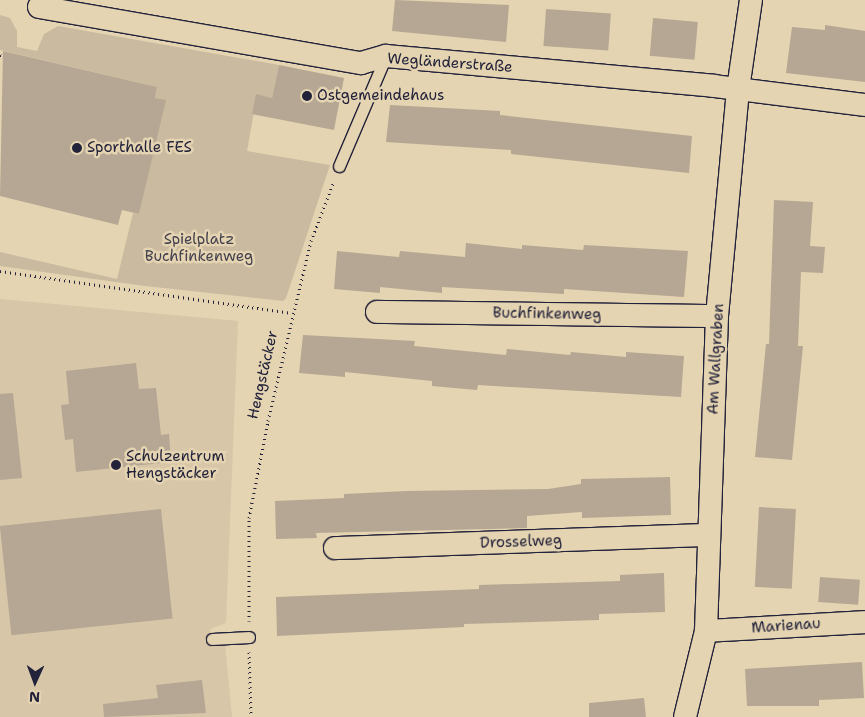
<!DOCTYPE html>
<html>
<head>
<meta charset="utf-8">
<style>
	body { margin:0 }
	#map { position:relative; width:865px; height:717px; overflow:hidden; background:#e5d4b1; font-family:"Shantell Sans",sans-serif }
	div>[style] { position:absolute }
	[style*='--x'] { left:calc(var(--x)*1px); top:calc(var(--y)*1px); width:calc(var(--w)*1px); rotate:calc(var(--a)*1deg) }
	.built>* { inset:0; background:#d7c6a8 }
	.green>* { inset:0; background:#c9baa0 }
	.building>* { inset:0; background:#b5a793; transform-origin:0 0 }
	.path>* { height:3px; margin-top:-1.5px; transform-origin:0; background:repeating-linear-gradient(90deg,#22223b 0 1px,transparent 0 5px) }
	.roads { filter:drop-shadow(1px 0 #22223b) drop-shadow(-1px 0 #22223b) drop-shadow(0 1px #22223b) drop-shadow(0 -1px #22223b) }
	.service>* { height:11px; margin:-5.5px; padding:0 5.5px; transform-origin:5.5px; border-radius:5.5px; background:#e5d4b1 }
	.minor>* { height:22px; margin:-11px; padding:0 11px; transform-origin:11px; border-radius:11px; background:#e5d4b1 }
	.dots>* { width:14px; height:14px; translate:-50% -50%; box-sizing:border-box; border:2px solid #e5d4b1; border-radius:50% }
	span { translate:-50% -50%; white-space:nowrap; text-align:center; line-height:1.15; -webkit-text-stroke:5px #e5d4b1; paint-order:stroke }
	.street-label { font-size:15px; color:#22223b }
	.poi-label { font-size:15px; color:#22223b }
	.left { translate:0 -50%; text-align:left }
	.park-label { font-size:15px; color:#43404f }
	.north { position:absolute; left:10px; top:657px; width:50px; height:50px; -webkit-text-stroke:4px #e5d4b1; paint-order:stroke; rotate:182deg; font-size:14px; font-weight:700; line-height:20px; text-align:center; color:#22223b }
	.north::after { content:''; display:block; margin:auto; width:18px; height:22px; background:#22223b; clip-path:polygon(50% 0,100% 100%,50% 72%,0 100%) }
</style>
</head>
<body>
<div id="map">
	<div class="built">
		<i style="clip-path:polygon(0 299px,238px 321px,226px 623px,210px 629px,213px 644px,225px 643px,232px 717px,0 717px)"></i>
	</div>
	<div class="green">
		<i style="clip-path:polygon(0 15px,10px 18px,17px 31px,17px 47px,37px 51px,44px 34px,58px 26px,279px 65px,272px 98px,257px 95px,247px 151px,330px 165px,286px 298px,283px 301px,145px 286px,0 266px,0 252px,117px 279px,133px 213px,139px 214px,165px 100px,155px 98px,157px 87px,0 50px)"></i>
	</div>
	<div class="building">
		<i style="clip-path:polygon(395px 0,509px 5px,506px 42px,392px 31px)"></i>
		<i style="left:546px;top:9px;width:65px;height:37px;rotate:4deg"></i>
		<i style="left:653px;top:18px;width:45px;height:38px;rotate:5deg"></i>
		<i style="clip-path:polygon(825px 25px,865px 31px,865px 82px,786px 73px,792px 27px,825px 30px)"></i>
		<i style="clip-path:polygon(3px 51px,157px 87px,155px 98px,166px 100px,139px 214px,122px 210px,118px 225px,0 196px)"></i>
		<i style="clip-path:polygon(279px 65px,344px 78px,334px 130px,252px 114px,256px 94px,272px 98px)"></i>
		<i style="clip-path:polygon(390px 105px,500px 111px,500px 115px,692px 136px,689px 173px,511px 154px,511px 150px,386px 142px)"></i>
		<i style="clip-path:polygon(774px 200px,813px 202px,810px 246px,825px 247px,823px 273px,801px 272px,798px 346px,803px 346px,792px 460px,755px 457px,766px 344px,769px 344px)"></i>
		<i style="clip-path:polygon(466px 243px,522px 249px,522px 245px,583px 250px,584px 245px,688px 251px,684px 297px,564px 289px,564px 294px,442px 287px,442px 293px,380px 287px,380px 293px,334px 289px,337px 251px,399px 257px,400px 251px,465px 257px)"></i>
		<i style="clip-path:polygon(303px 335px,415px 341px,414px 346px,506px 355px,507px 349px,570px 355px,571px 352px,626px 357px,626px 352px,684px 356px,681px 397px,478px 385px,477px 390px,432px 386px,432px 381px,345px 372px,345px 377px,299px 373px)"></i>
		<i style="clip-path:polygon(136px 363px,139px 389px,156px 388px,161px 435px,169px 434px,171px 462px,76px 472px,73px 439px,65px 440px,61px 405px,69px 404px,66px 371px)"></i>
		<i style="clip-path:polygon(13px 393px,22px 478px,0 480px,0 394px)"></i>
		<i style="clip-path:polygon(670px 477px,671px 515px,582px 518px,582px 512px,527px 516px,527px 528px,316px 533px,317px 538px,276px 539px,275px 501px,344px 498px,344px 494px,407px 491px,548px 489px,581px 484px,581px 479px)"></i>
		<i style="left:759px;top:507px;width:37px;height:80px;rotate:3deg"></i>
		<i style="left:161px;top:509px;width:110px;height:162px;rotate:84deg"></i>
		<i style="clip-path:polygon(664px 573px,665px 612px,599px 614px,599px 620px,464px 624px,464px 627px,277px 636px,276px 597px,479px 589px,479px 585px,620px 581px,620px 575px)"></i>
		<i style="left:820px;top:577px;width:40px;height:25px;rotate:4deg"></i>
		<i style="clip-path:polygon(862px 662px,864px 698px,819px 700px,819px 706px,747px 706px,745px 669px)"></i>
		<i style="clip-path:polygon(202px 680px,206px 713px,104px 717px,103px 704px,158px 698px,156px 685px)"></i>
		<i style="clip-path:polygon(644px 698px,646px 717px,589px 717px,589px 703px)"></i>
	</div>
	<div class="path">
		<i style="--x:0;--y:55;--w:2;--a:27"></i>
		<i style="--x:0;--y:271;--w:295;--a:8.2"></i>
		<i style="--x:249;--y:621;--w:103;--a:-90"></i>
		<i style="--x:249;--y:518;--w:99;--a:-78.9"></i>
		<i style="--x:268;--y:421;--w:185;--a:-76.6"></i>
		<i style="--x:311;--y:241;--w:64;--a:-69"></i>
		<i style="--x:249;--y:652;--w:65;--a:88.2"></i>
	</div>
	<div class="roads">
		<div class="service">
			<i style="--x:339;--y:166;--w:120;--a:-66.9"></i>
			<i style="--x:212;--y:639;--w:37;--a:-3"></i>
		</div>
		<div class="minor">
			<i style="--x:39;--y:7;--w:327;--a:9.9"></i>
			<i style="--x:361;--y:63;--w:26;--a:-16"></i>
			<i style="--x:386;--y:56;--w:329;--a:5.2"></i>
			<i style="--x:714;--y:86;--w:152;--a:7.2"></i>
			<i style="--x:377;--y:312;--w:340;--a:0.7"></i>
			<i style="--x:335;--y:548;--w:373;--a:-2"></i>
			<i style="--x:706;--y:631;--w:159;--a:-3.2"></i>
			<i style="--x:685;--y:717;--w:89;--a:-76.3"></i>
			<i style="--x:706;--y:631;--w:315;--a:-88"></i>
			<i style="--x:717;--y:316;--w:228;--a:-84.7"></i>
			<i style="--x:738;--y:89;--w:90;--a:-81.7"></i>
		</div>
	</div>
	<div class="dots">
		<i style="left:307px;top:96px;background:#22223b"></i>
		<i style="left:77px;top:148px;background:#22223b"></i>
		<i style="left:116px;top:465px;background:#22223b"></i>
	</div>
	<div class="street-label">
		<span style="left:450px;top:63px;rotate:4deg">Wegländerstraße</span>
		<span style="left:547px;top:314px;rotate:1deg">Buchfinkenweg</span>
		<span style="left:716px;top:359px;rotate:-87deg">Am Wallgraben</span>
		<span style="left:263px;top:375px;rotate:-77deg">Hengstäcker</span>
		<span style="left:521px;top:542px;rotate:-2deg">Drosselweg</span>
		<span style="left:786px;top:626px;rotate:-4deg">Marienau</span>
	</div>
	<div class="poi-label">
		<span class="left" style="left:317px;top:96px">Ostgemeindehaus</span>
		<span class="left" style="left:87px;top:148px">Sporthalle FES</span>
		<span class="left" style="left:126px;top:465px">Schulzentrum<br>Hengstäcker</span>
	</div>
	<div class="park-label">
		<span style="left:199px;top:248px">Spielplatz<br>Buchfinkenweg</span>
	</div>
	<div class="north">N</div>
</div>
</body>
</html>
